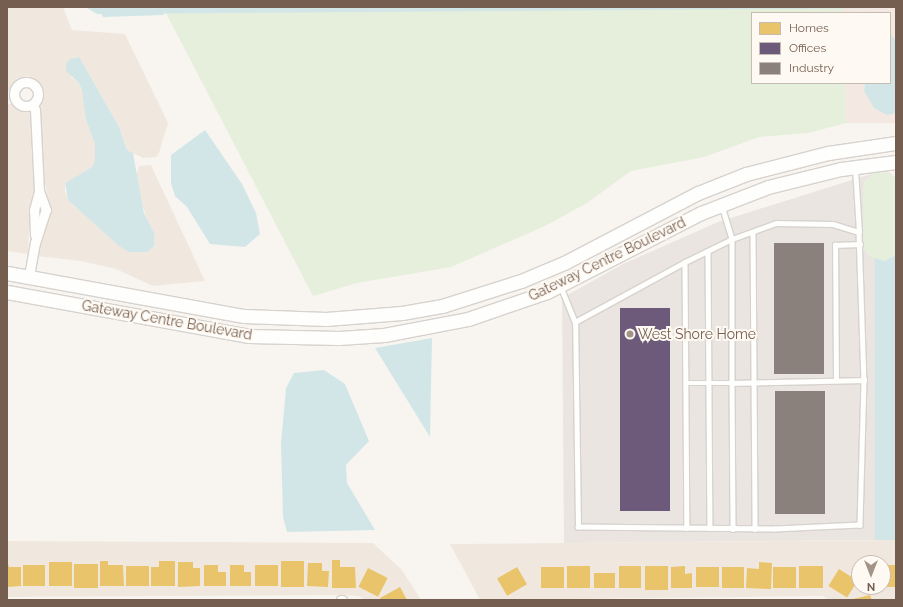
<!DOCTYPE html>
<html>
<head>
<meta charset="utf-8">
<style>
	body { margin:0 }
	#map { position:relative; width:903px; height:607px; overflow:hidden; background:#f8f5f0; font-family:Raleway,sans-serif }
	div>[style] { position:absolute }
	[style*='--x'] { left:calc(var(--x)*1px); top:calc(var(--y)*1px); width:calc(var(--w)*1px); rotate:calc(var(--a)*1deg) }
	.residential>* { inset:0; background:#f0e8de }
	.commercial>* { inset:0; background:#f4e8e2 }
	.industrial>* { inset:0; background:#eae5e0 }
	.green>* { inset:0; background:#e6eedc }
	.water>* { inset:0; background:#d2e6e8 }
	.homes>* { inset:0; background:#e9c46a; transform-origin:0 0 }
	.offices>* { inset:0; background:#6d597a; transform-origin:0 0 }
	.industry>* { inset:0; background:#8a817c; transform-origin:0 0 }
	.stream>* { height:2.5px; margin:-1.25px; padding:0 1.25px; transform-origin:1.25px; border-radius:1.25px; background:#d2e6e8 }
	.roads { filter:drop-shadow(1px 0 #d7d2ce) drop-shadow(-1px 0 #d7d2ce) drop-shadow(0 1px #d7d2ce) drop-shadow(0 -1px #d7d2ce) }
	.lane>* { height:4.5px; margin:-2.25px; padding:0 2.25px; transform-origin:2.25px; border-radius:2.25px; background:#fefefd }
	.street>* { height:9px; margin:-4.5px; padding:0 4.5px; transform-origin:4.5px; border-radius:4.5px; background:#fefefd }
	.street>.ring { margin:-4.5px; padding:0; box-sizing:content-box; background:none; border:9px solid #fefefd; border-radius:50% }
	.secondary>* { height:13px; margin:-6.5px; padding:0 6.5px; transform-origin:6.5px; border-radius:6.5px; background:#fefefd }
	.dots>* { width:11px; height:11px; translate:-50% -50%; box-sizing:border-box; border:2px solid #fefaf3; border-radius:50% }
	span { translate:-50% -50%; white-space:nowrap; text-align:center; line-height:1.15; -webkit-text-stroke:4px #fefaf3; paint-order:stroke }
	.street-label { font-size:14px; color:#755e50 }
	.poi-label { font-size:14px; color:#755e50 }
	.left { translate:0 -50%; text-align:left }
	.frame { position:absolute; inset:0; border:8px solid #755e50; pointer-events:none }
	.legend { position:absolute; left:751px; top:12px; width:140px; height:72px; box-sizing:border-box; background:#fefaf3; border:1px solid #c7bcb2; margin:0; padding:5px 7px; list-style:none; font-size:12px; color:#755e50 }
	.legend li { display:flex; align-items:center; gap:8px; height:20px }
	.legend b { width:20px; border:1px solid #c7bcb2 }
	.north { position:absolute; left:851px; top:555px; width:40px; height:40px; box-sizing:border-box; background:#fefaf3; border:1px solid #c7bcb2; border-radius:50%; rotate:180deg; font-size:11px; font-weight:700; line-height:16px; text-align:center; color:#755e50 }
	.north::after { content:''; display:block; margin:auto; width:14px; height:18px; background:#a39388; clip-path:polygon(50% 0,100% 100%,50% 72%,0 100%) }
</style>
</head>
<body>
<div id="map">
	<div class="residential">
		<i style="clip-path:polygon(7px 7px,63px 7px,72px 30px,125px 34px,168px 123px,159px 153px,156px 157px,143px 158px,127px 150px,119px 127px,79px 58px,75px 57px,71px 77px,79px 83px,85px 101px,86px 120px,95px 144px,95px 160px,92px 167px,65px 183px,65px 191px,68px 200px,110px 237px,147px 220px,137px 186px,137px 174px,139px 166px,151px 165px,205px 281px,153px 286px,116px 269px,81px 261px,37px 256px,50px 212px,42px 166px,39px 106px,43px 95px,39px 83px,28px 76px,17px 79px,7px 93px)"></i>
		<i style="clip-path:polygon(7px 104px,12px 104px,20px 111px,31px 112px,34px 192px,30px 210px,28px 254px,7px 251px)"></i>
		<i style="clip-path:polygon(evenodd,896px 540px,896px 600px,830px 600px,822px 596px,480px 600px,450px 544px,896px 540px,859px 563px,883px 563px,883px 587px,859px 587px,859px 563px)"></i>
		<i style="clip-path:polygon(7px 541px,373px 543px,402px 570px,421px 600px,365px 600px,359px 596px,342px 595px,7px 597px)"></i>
	</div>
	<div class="commercial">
		<i style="clip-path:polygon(843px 7px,896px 8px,896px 41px,890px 33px,890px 13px,843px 13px)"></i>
		<i style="clip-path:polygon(845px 83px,865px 83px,864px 91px,887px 115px,896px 113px,896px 123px,846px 123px)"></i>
	</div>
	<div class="industrial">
		<i style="clip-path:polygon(874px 173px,865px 181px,863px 189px,863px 248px,871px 257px,875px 258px,875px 540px,564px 543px,562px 298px,623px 264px,718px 222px)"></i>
	</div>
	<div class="green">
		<i style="clip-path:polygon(843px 7px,843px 13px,752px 13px,752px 83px,845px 83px,846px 123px,808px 133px,759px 137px,704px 157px,631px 171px,587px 203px,545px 226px,451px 267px,357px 283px,313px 296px,166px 13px)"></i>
		<i style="clip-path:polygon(889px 172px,896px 178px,896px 255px,884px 261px,871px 257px,863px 248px,863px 189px,865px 181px,874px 173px)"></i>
	</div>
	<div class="water">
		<i style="clip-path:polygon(85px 7px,896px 7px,896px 8px,97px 14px)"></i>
		<i style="clip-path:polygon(890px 33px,896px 41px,896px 113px,887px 115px,874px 108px,864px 91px,865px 83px,890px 83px)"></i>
		<i style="clip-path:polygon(79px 57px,119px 127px,127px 150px,133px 153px,144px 213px,154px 233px,154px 246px,147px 252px,129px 252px,119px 246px,68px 200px,65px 183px,92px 167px,95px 160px,95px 144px,86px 120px,82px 91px,79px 83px,66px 71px,66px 64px,70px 59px)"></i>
		<i style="clip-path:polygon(205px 130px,242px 184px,256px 213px,260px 234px,245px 247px,210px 244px,187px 207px,175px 196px,171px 183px,171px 155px)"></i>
		<i style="clip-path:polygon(896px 255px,896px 540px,875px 540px,875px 258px,884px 261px)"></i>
		<i style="clip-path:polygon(432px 338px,430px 437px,375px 348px)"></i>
		<i style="clip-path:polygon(324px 370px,345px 384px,369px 441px,346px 465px,347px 483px,375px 530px,287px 532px,283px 517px,281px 443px,286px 388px,294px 373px)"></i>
	</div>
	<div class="homes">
		<i style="clip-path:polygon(332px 560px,340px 560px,340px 567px,355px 567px,356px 588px,332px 588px)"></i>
		<i style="clip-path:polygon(7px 561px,9px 567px,21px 567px,21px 586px,7px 587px)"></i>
		<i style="clip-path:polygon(100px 561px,108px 561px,108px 565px,123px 565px,124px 586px,100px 586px)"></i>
		<i style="clip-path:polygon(159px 561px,175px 561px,175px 586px,151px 586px,151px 567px,159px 567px)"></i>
		<i style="left:281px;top:561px;width:23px;height:26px"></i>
		<i style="left:49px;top:562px;width:23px;height:24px"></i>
		<i style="clip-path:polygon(178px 562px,193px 562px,193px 568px,200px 568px,200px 586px,178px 587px)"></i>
		<i style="clip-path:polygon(759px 562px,772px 563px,771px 589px,746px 588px,747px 568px,759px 569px)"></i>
		<i style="clip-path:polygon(308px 563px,322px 563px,322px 571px,329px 571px,328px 587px,307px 586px)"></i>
		<i style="left:74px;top:564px;width:24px;height:24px"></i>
		<i style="left:23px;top:565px;width:22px;height:21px"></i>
		<i style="clip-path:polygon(204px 565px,218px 565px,218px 572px,226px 572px,226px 586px,204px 586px)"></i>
		<i style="clip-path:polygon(230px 565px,244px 565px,244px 572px,251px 572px,251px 586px,230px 586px)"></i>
		<i style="left:255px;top:565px;width:23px;height:21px"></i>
		<i style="left:887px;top:565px;width:9px;height:22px"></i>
		<i style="left:126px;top:566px;width:23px;height:20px"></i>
		<i style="left:567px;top:566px;width:23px;height:22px"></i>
		<i style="left:619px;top:566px;width:22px;height:22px"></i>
		<i style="left:645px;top:566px;width:23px;height:24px"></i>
		<i style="clip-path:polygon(685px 566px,685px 574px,692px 573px,692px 588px,671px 588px,671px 567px)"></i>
		<i style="left:799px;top:566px;width:24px;height:22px"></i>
		<i style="left:517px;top:567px;width:20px;height:23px;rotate:60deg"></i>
		<i style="left:541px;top:567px;width:23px;height:21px"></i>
		<i style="left:696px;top:567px;width:23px;height:20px"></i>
		<i style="left:722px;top:567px;width:22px;height:21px"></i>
		<i style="left:773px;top:567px;width:23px;height:21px"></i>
		<i style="left:368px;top:568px;width:22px;height:21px;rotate:27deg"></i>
		<i style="left:839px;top:569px;width:22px;height:20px;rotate:32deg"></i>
		<i style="left:594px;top:573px;width:21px;height:15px"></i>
		<i style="clip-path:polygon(400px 587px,407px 600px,381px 600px,380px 598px)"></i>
		<i style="clip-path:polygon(870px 595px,872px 600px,853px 600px,853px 599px)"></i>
	</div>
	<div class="offices">
		<i style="left:620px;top:308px;width:50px;height:203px"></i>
	</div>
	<div class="industry">
		<i style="left:774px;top:243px;width:50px;height:131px"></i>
		<i style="left:775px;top:391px;width:50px;height:123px"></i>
	</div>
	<div class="stream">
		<i style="--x:98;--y:7;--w:10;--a:53"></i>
		<i style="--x:104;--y:15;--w:58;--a:-2"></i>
		<i style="--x:729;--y:8;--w:75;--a:0"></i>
	</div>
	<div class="roads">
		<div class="lane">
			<i style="--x:722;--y:206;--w:34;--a:73"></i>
			<i style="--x:732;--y:239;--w:144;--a:90"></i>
			<i style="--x:732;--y:383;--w:132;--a:-1.3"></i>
			<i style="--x:864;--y:380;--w:145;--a:91.6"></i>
			<i style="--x:860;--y:525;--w:85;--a:177.3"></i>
			<i style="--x:775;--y:529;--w:197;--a:-179.4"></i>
			<i style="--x:578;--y:527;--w:205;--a:-90.8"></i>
			<i style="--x:575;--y:322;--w:125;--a:-28.6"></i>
			<i style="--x:685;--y:262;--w:52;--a:-26.1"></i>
			<i style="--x:732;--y:239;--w:47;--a:-20"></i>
			<i style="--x:776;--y:223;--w:57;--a:1"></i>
			<i style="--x:833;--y:224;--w:27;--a:17"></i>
			<i style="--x:859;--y:232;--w:63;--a:-93.6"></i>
			<i style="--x:753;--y:232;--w:297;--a:89.6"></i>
			<i style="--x:859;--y:232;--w:148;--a:88.1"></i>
			<i style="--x:708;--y:251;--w:277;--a:89.6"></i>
			<i style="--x:685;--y:262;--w:266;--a:89.6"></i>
			<i style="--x:561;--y:287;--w:38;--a:68"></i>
			<i style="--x:836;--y:381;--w:136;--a:-90.4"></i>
			<i style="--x:835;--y:245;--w:25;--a:-2"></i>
			<i style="--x:686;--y:383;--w:46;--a:0"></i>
			<i style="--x:732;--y:383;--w:146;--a:89.6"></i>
		</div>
		<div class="street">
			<i class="ring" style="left:14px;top:82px;width:15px;height:15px"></i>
			<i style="--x:35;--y:235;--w:25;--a:-92"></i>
			<i style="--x:34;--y:210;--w:20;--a:-75"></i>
			<i style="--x:29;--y:276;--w:34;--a:-80"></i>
			<i style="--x:35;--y:243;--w:35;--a:-72"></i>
			<i style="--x:46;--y:210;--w:20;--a:-110"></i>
			<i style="--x:39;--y:191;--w:81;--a:-92.8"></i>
			<i style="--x:35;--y:110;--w:5;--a:-112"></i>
			<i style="--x:341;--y:600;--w:1;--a:0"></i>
		</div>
		<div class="secondary">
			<i style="--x:7;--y:273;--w:241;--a:10.3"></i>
			<i style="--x:244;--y:316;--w:82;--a:2.1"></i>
			<i style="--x:326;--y:319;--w:76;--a:-4.5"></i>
			<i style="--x:402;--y:313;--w:41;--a:-9.9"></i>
			<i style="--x:442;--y:306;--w:83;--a:-17.6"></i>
			<i style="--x:521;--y:281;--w:47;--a:-22.7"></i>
			<i style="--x:564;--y:263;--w:151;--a:-27.6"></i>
			<i style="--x:698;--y:193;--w:52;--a:-21.6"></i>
			<i style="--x:746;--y:174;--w:85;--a:-14.4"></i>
			<i style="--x:828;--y:153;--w:69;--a:-8.4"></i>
			<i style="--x:7;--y:292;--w:246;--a:10.3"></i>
			<i style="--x:249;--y:336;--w:90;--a:1.3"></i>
			<i style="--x:339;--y:338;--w:45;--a:-3.8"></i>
			<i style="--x:384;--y:335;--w:86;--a:-10.8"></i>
			<i style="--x:468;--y:319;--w:83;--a:-18.9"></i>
			<i style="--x:547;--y:292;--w:173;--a:-27.2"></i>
			<i style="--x:701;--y:213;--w:72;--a:-21.2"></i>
			<i style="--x:768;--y:187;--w:75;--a:-13.9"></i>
			<i style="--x:841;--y:169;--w:55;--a:-7.3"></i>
		</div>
	</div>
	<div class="dots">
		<i style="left:630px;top:334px;background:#a39388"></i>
	</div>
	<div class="street-label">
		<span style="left:607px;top:259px;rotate:-26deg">Gateway Centre Boulevard</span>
		<span style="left:167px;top:320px;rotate:10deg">Gateway Centre Boulevard</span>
	</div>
	<div class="poi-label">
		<span class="left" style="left:638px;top:334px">West Shore Home</span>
	</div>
	<div class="frame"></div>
	<ul class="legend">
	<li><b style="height:11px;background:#e9c46a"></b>Homes</li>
	<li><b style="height:11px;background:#6d597a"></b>Offices</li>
	<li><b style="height:11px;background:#8a817c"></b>Industry</li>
	</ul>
	<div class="north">N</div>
</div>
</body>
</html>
